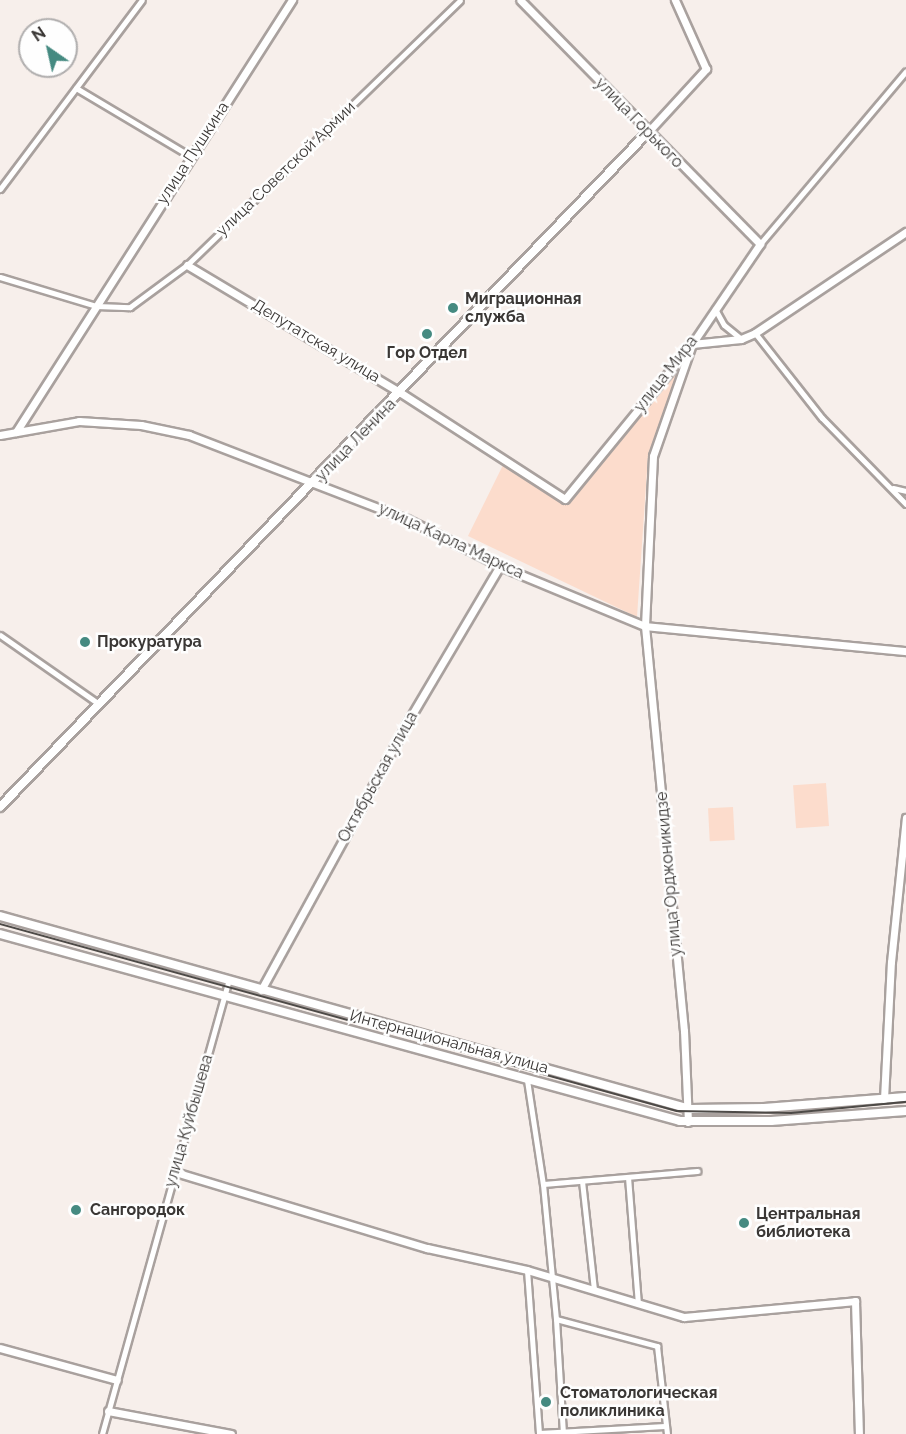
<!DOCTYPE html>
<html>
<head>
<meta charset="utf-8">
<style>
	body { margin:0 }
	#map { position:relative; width:906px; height:1434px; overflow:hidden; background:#f7efeb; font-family:Raleway,sans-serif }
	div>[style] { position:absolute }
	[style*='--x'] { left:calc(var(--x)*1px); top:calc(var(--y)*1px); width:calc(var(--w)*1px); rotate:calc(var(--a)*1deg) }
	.green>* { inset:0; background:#fcdccc; transform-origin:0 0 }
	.roads { filter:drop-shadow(2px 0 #a9a19e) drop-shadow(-2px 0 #a9a19e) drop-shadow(0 2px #a9a19e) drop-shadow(0 -2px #a9a19e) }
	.minor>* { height:5px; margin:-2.5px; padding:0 2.5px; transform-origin:2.5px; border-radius:2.5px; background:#fff }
	.tertiary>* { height:7px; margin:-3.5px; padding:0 3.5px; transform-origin:3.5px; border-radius:3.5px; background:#fff }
	.secondary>* { height:8px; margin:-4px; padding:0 4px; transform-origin:4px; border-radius:4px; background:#fff }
	.tram>* { height:1.5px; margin:-0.75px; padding:0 0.75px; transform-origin:0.75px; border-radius:0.75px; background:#4d4a47 }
	.dots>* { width:16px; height:16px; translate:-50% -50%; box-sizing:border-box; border:3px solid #fefefe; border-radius:50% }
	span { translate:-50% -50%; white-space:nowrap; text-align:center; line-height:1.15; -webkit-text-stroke:5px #fefefe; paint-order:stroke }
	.street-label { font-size:16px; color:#3a3735 }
	.poi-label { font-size:16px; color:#3a3735; font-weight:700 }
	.left { translate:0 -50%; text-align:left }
	.north { position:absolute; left:18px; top:18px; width:60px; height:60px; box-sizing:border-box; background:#fefefe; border:2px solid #b0aeae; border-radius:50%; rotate:326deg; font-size:16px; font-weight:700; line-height:24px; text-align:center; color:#3a3735 }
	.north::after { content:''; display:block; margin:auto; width:21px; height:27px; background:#458a81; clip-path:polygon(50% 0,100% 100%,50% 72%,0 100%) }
</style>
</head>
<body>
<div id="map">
	<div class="green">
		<i style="clip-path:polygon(673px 370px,680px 375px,648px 456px,637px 617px,468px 536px,503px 465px,566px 505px)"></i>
		<i style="left:826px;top:783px;width:43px;height:33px;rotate:86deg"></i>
		<i style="left:733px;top:807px;width:33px;height:25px;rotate:87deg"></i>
	</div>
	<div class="roads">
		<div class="minor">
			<i style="--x:76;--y:88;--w:133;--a:30.8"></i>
			<i style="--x:0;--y:189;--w:236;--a:-53.1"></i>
			<i style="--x:760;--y:244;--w:226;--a:-49.8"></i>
			<i style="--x:0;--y:277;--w:100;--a:16.8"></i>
			<i style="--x:96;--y:306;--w:34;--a:2"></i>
			<i style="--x:130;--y:307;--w:71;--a:-36.4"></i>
			<i style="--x:187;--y:265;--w:380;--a:-44.1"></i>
			<i style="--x:715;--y:309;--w:18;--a:61"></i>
			<i style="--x:724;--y:325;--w:22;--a:39"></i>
			<i style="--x:755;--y:333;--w:108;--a:51.8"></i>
			<i style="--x:822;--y:418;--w:120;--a:45.7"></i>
			<i style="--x:893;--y:488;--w:13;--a:13"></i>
			<i style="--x:0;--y:635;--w:121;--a:34.9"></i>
			<i style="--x:527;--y:1080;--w:105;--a:81.3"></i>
			<i style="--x:543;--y:1184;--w:136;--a:84.5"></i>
			<i style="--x:556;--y:1319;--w:105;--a:15"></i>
			<i style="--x:657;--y:1346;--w:89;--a:83.5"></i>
			<i style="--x:628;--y:1177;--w:126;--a:85.5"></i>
			<i style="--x:582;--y:1181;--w:110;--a:83.7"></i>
			<i style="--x:543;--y:1184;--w:155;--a:-4.8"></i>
			<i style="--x:527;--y:1270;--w:163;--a:85.8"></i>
			<i style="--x:539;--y:1433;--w:126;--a:-3.2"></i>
			<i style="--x:556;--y:1319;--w:114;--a:86.5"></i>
			<i style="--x:102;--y:1434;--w:469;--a:-74.4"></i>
		</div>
		<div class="tertiary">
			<i style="--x:648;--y:132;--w:86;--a:-47.4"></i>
			<i style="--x:706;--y:69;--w:76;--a:-114.2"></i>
			<i style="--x:187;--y:265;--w:249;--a:30.9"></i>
			<i style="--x:401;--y:393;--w:195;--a:32.9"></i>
			<i style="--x:565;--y:499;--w:200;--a:-50.7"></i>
			<i style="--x:692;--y:344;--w:121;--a:-55.8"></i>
			<i style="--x:760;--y:244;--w:342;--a:-134.5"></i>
			<i style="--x:16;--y:432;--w:513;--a:-57.43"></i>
			<i style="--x:0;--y:435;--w:80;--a:-10"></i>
			<i style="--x:79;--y:421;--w:62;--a:3.7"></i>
			<i style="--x:141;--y:425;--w:49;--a:11.8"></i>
			<i style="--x:189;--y:435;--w:234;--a:21.1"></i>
			<i style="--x:407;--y:519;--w:104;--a:26.8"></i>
			<i style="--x:500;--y:566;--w:157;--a:22.5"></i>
			<i style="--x:645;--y:626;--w:262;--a:5.5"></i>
			<i style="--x:261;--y:990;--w:304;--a:-61.3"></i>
			<i style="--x:407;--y:723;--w:182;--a:-59.4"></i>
			<i style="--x:884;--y:1099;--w:137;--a:-87.1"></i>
			<i style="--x:891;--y:962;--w:145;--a:-84.1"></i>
			<i style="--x:688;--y:1122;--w:91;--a:-92.5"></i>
			<i style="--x:684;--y:1031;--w:407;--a:-95.5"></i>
			<i style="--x:645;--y:626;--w:170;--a:-87.3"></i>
			<i style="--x:653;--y:456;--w:119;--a:-70.8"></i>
			<i style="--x:692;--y:344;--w:49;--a:-5.8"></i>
			<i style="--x:741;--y:339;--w:15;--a:-23"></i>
			<i style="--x:755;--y:333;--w:182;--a:-33.8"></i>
			<i style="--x:175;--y:1172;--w:263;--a:16.8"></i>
			<i style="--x:427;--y:1248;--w:102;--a:12.4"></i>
			<i style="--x:527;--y:1270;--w:164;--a:16.7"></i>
			<i style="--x:684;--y:1317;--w:172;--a:-5.3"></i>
			<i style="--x:855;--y:1301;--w:133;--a:88.3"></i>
			<i style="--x:0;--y:1348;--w:121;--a:15.3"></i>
			<i style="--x:108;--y:1411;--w:125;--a:10.6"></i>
		</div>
		<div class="secondary">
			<i style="--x:0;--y:807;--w:936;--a:-46.17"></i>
			<i style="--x:0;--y:916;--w:716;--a:15.63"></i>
			<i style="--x:690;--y:1109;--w:74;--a:-0.8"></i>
			<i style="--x:764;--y:1108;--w:142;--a:-4.4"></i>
			<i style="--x:0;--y:934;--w:705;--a:15.38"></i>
			<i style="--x:680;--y:1121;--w:91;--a:0"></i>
			<i style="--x:771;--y:1121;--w:135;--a:-4.2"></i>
		</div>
	</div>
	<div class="tram">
		<i style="--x:0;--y:924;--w:702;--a:15.44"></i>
		<i style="--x:677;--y:1111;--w:114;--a:1"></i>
		<i style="--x:791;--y:1113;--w:116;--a:-5.5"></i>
	</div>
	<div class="dots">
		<i style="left:453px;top:308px;background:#458a81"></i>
		<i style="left:427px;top:334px;background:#458a81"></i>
		<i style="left:85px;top:642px;background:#458a81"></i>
		<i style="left:76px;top:1210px;background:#458a81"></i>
		<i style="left:744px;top:1223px;background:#458a81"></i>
		<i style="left:546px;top:1402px;background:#458a81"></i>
	</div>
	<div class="street-label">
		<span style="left:639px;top:123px;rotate:46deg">улица Горького</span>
		<span style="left:193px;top:153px;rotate:-57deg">улица Пушкина</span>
		<span style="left:286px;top:169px;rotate:-44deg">улица Советской Армии</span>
		<span style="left:316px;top:341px;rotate:31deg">Депутатская улица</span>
		<span style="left:666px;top:374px;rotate:-52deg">улица Мира</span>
		<span style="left:356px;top:440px;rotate:-46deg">улица Ленина</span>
		<span style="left:451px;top:541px;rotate:25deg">улица Карла Маркса</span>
		<span style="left:378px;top:777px;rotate:-61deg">Октябрьская улица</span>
		<span style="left:669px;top:874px;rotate:-95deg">улица Орджоникидзе</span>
		<span style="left:449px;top:1042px;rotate:15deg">Интернациональная улица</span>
		<span style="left:189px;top:1121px;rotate:-74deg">улица Куйбышева</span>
	</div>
	<div class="poi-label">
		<span class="left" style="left:465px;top:308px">Миграционная<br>служба</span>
		<span style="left:427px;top:353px">Гор Отдел</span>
		<span class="left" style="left:97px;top:642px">Прокуратура</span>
		<span class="left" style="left:90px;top:1210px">Сангородок</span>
		<span class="left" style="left:756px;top:1223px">Центральная<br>библиотека</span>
		<span class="left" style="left:560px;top:1402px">Стоматологическая<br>поликлиника</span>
	</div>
	<div class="north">N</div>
</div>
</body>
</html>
